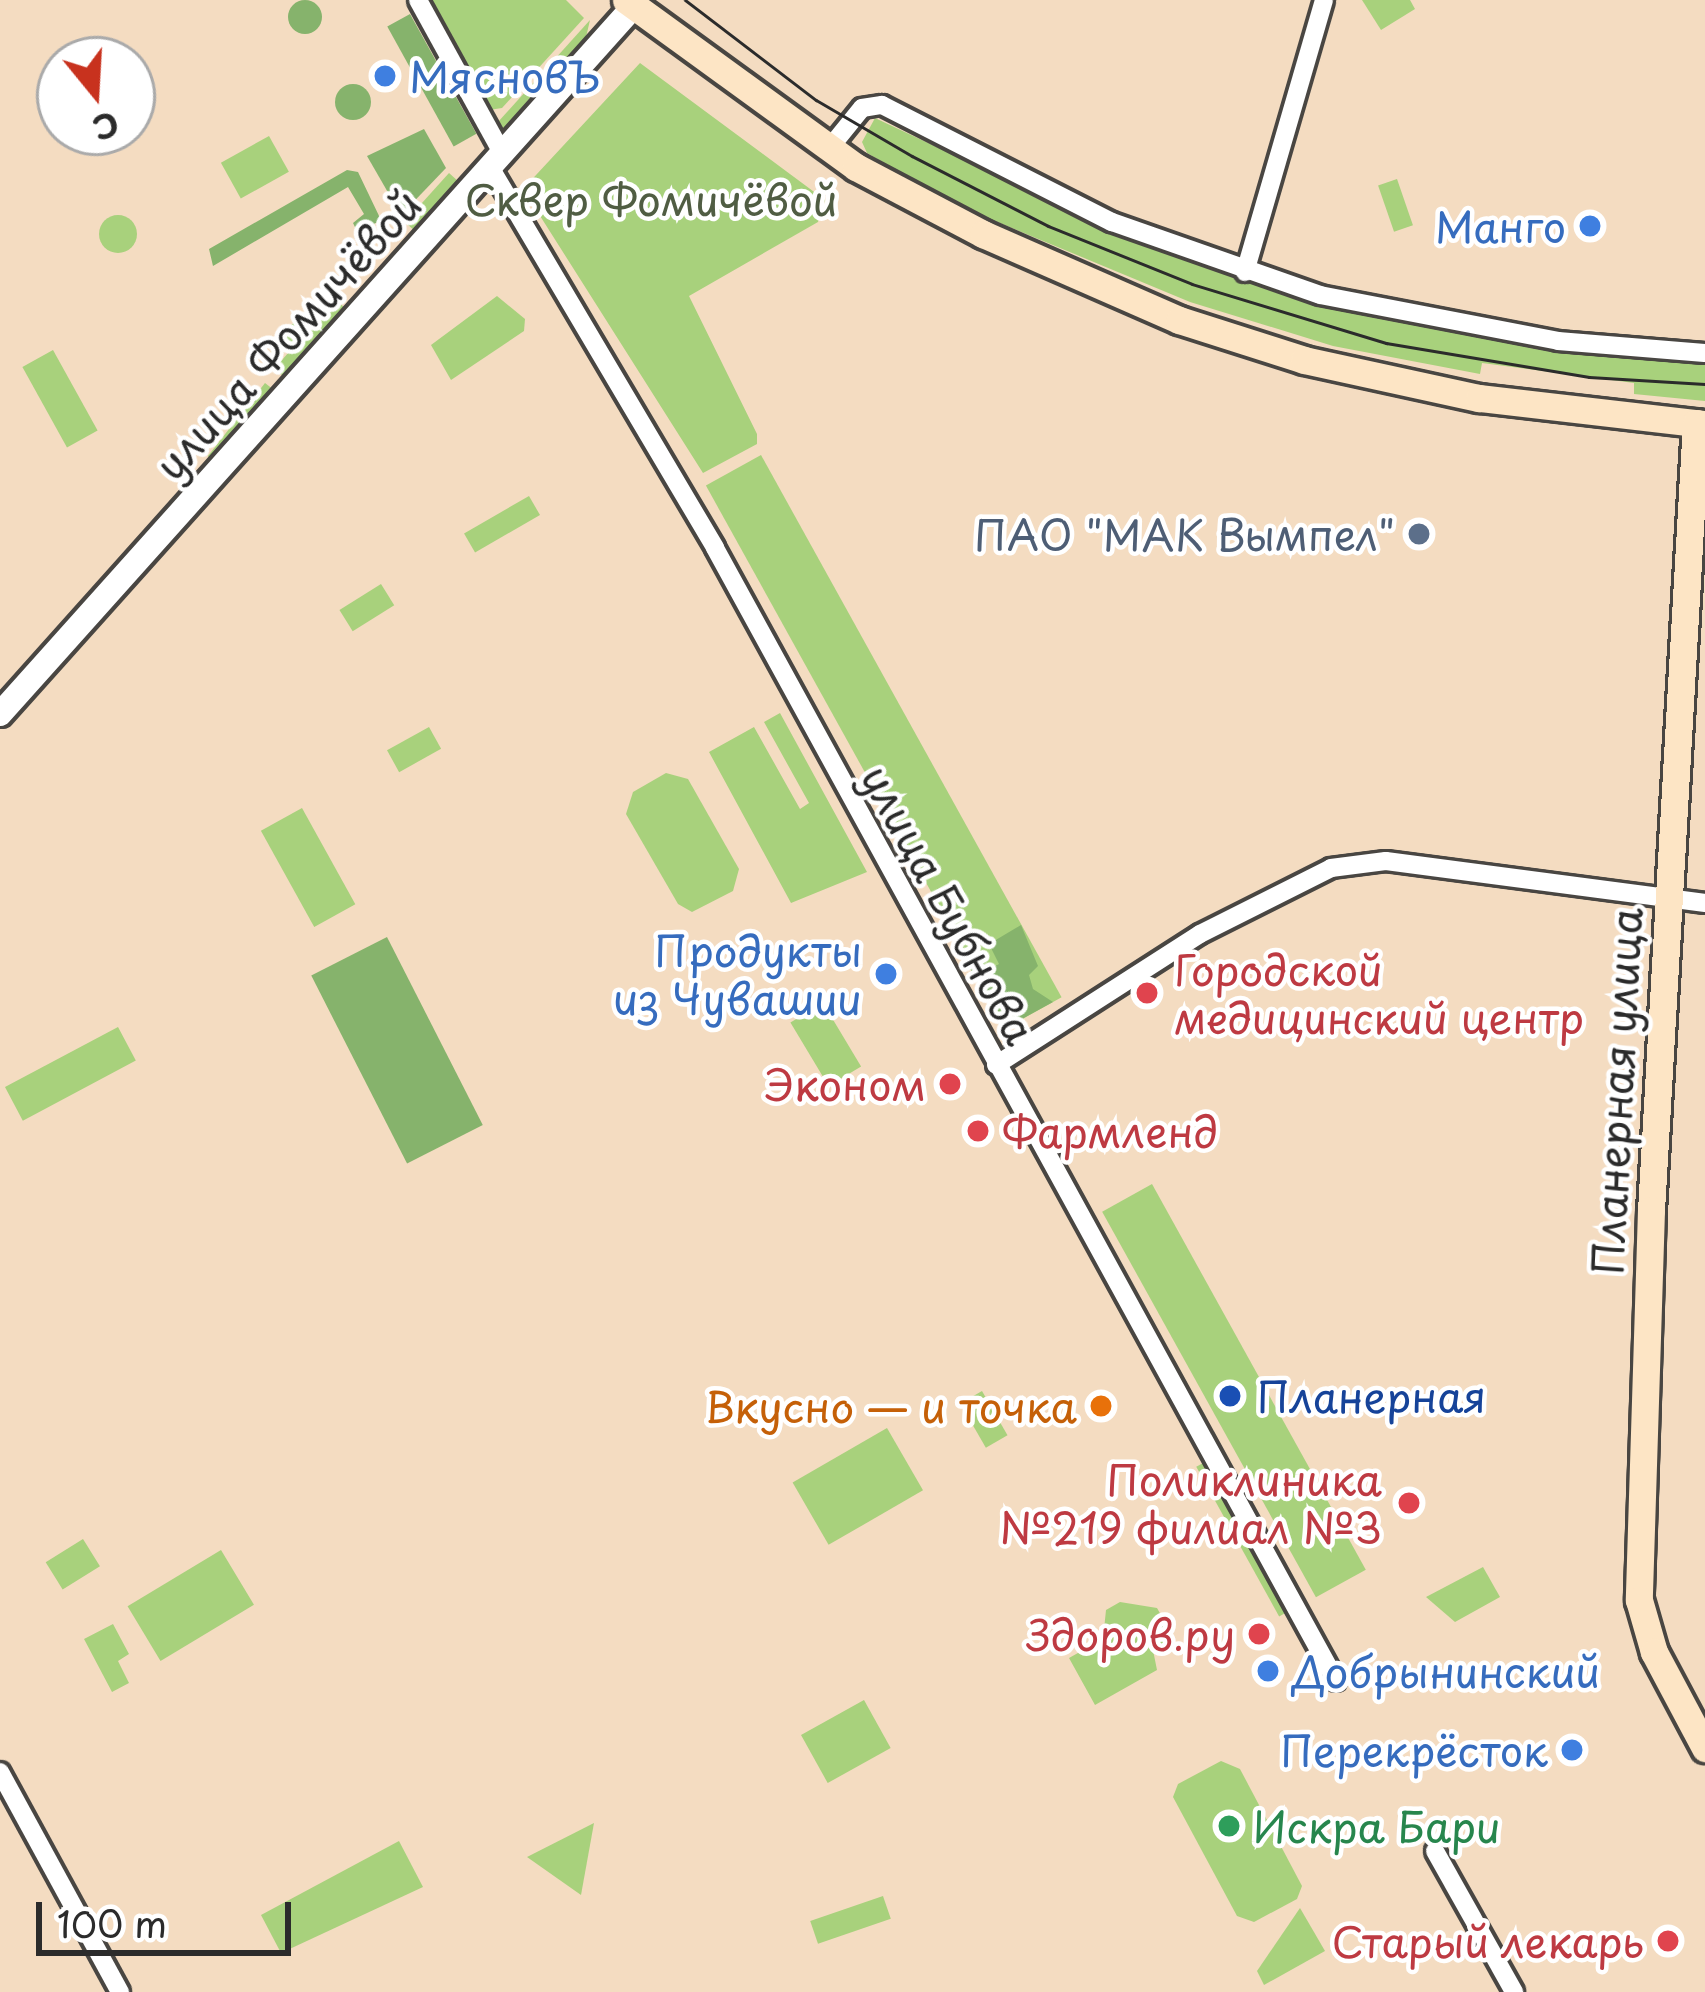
<!DOCTYPE html>
<html>
<head>
<meta charset="utf-8">
<style>
	body { margin:0 }
	#map { position:relative; width:1705px; height:1992px; overflow:hidden; background:#f4dcc1; font-family:"Playpen Sans",sans-serif }
	div>[style] { position:absolute }
	[style*='--x'] { left:calc(var(--x)*1px); top:calc(var(--y)*1px); width:calc(var(--w)*1px); rotate:calc(var(--a)*1deg) }
	.green>* { inset:0; background:#a8d17c; transform-origin:0 0 }
	.round { border-radius:50% }
	.forest>* { inset:0; background:#86b36c; transform-origin:0 0 }
	.roads { filter:drop-shadow(3px 0 #494642) drop-shadow(-3px 0 #494642) drop-shadow(0 3px #494642) drop-shadow(0 -3px #494642) }
	.minor>* { height:18px; margin:-9px; padding:0 9px; transform-origin:9px; border-radius:9px; background:#fff }
	.tertiary>* { height:24px; margin:-12px; padding:0 12px; transform-origin:12px; border-radius:12px; background:#fff }
	.secondary>* { height:27px; margin:-13.5px; padding:0 13.5px; transform-origin:13.5px; border-radius:13.5px; background:#fde5c5 }
	.tram>* { height:3px; margin:-1.5px; padding:0 1.5px; transform-origin:1.5px; border-radius:1.5px; background:#2b2b2b }
	.dots>* { width:33px; height:33px; translate:-50% -50%; box-sizing:border-box; border:6px solid #fff; border-radius:50% }
	span { translate:-50% -50%; white-space:nowrap; text-align:center; line-height:1.15; -webkit-text-stroke:9px #fff; paint-order:stroke }
	.shop-label { font-size:42px; color:#366cbe }
	.left { translate:0 -50%; text-align:left }
	.right { translate:-100% -50%; text-align:right }
	.park-label { font-size:42px; color:#505d43 }
	.street-label { font-size:42px; color:#2b2b2b }
	.service-label { font-size:42px; color:#4e5e75 }
	.health-label { font-size:42px; color:#be3a42 }
	.transit-label { font-size:42px; color:#164399 }
	.food-label { font-size:42px; color:#c56008 }
	.leisure-label { font-size:42px; color:#27864d }
	.north { position:absolute; left:36px; top:36px; width:120px; height:120px; box-sizing:border-box; background:#fff; border:3px solid #aaa; border-radius:50%; rotate:162deg; font-size:33px; font-weight:700; line-height:48px; text-align:center; color:#2b2b2b }
	.north::after { content:''; display:block; margin:auto; width:42px; height:54px; background:#c8321e; clip-path:polygon(50% 0,100% 100%,50% 72%,0 100%) }
	.scale { position:absolute; left:36px; top:1902px; width:255px; height:54px; box-sizing:border-box; border:6px solid #2b2b2b; border-top:0; padding-left:15px; font-size:36px; line-height:42px; white-space:nowrap; color:#2b2b2b; -webkit-text-stroke:9px #fff; paint-order:stroke }
</style>
</head>
<body>
<div id="map">
	<div class="green">
		<i style="clip-path:polygon(428px 0,566px 0,584px 18px,502px 108px,489px 110px)"></i>
		<i style="clip-path:polygon(1362px 0,1410px 0,1415px 9px,1381px 30px)"></i>
		<i style="clip-path:polygon(590px 20px,584px 46px,505px 133px,498px 122px)"></i>
		<i style="clip-path:polygon(640px 63px,825px 200px,818px 222px,689px 296px,757px 434px,757px 444px,703px 473px,523px 189px)"></i>
		<i style="clip-path:polygon(875px 118px,1132px 239px,1331px 305px,1513px 342px,1705px 361px,1705px 401px,1634px 394px,1634px 383px,1482px 363px,1480px 374px,1333px 346px,1190px 302px,959px 206px,867px 153px,862px 142px)"></i>
		<i style="left:269px;top:136px;width:41px;height:55px;rotate:61deg"></i>
		<i style="left:449px;top:173px;width:15px;height:66px;rotate:42deg"></i>
		<i style="left:1397px;top:179px;width:49px;height:20px;rotate:71deg"></i>
		<i class="round" style="left:99px;top:215px;width:38px;height:38px"></i>
		<i style="clip-path:polygon(357px 264px,272px 366px,271px 344px)"></i>
		<i style="clip-path:polygon(497px 296px,525px 319px,524px 331px,451px 380px,431px 345px)"></i>
		<i style="left:336px;top:300px;width:12px;height:92px;rotate:42deg"></i>
		<i style="left:53px;top:350px;width:92px;height:35px;rotate:61deg"></i>
		<i style="left:265px;top:383px;width:11px;height:93px;rotate:38deg"></i>
		<i style="left:761px;top:455px;width:620px;height:63px;rotate:61deg"></i>
		<i style="left:529px;top:496px;width:22px;height:75px;rotate:60deg"></i>
		<i style="left:381px;top:584px;width:25px;height:49px;rotate:58deg"></i>
		<i style="clip-path:polygon(780px 713px,867px 872px,791px 903px,709px 752px,754px 727px,800px 809px,809px 803px,764px 722px)"></i>
		<i style="left:429px;top:727px;width:25px;height:48px;rotate:61deg"></i>
		<i style="clip-path:polygon(666px 773px,688px 779px,739px 869px,733px 891px,692px 912px,678px 904px,626px 814px,633px 792px)"></i>
		<i style="left:302px;top:808px;width:110px;height:47px;rotate:61deg"></i>
		<i style="left:823px;top:1003px;width:74px;height:38px;rotate:59deg"></i>
		<i style="left:118px;top:1027px;width:38px;height:128px;rotate:62deg"></i>
		<i style="left:1152px;top:1184px;width:441px;height:57px;rotate:61deg"></i>
		<i style="left:982px;top:1391px;width:51px;height:25px;rotate:60deg"></i>
		<i style="left:887px;top:1428px;width:72px;height:109px;rotate:60deg"></i>
		<i style="left:1205px;top:1462px;width:171px;height:10px;rotate:61deg"></i>
		<i style="left:83px;top:1539px;width:32px;height:44px;rotate:58deg"></i>
		<i style="left:221px;top:1550px;width:64px;height:109px;rotate:59deg"></i>
		<i style="clip-path:polygon(1483px 1567px,1500px 1597px,1455px 1622px,1426px 1597px)"></i>
		<i style="clip-path:polygon(1120px 1602px,1157px 1608px,1174px 1638px,1153px 1650px,1157px 1670px,1095px 1705px,1069px 1658px,1103px 1639px,1106px 1610px)"></i>
		<i style="clip-path:polygon(113px 1624px,129px 1654px,118px 1661px,129px 1683px,112px 1692px,84px 1639px)"></i>
		<i style="left:864px;top:1700px;width:55px;height:72px;rotate:61deg"></i>
		<i style="clip-path:polygon(1221px 1761px,1240px 1769px,1302px 1886px,1297px 1899px,1254px 1922px,1237px 1916px,1173px 1797px,1178px 1784px)"></i>
		<i style="clip-path:polygon(594px 1823px,581px 1895px,527px 1857px)"></i>
		<i style="clip-path:polygon(399px 1841px,423px 1887px,281px 1953px,261px 1915px)"></i>
		<i style="left:883px;top:1896px;width:24px;height:77px;rotate:71deg"></i>
		<i style="clip-path:polygon(1300px 1908px,1325px 1951px,1264px 1985px,1257px 1971px)"></i>
	</div>
	<div class="forest">
		<i class="round" style="left:288px;top:0;width:34px;height:34px"></i>
		<i style="left:410px;top:14px;width:137px;height:26px;rotate:61deg"></i>
		<i class="round" style="left:335px;top:84px;width:36px;height:36px"></i>
		<i style="clip-path:polygon(424px 129px,446px 168px,401px 215px,367px 156px)"></i>
		<i style="clip-path:polygon(347px 170px,358px 172px,381px 220px,358px 233px,353px 223px,364px 214px,348px 187px,213px 266px,209px 249px)"></i>
		<i style="clip-path:polygon(1021px 925px,1038px 966px,1029px 975px,1033px 989px,1053px 1002px,1002px 1030px,961px 951px,974px 951px,988px 970px,999px 964px,989px 944px)"></i>
		<i style="left:387px;top:937px;width:211px;height:85px;rotate:63deg"></i>
	</div>
	<div class="roads">
		<div class="minor">
			<i style="--x:418;--y:0;--w:175;--a:61.2"></i>
			<i style="--x:828;--y:150;--w:54;--a:-51"></i>
			<i style="--x:862;--y:108;--w:20;--a:-9"></i>
			<i style="--x:882;--y:105;--w:258;--a:27"></i>
			<i style="--x:1112;--y:222;--w:220;--a:19.3"></i>
			<i style="--x:1320;--y:295;--w:242;--a:10.9"></i>
			<i style="--x:1558;--y:341;--w:147;--a:4.7"></i>
			<i style="--x:490;--y:167;--w:442;--a:59.4"></i>
			<i style="--x:715;--y:548;--w:1292;--a:61.27"></i>
			<i style="--x:1245;--y:272;--w:283;--a:-73.8"></i>
			<i style="--x:996;--y:1065;--w:242;--a:-32.7"></i>
			<i style="--x:1200;--y:934;--w:147;--a:-26.7"></i>
			<i style="--x:1331;--y:868;--w:55;--a:-7.3"></i>
			<i style="--x:1386;--y:861;--w:322;--a:7.5"></i>
			<i style="--x:0;--y:1772;--w:251;--a:61.4"></i>
			<i style="--x:1435;--y:1851;--w:162;--a:60.7"></i>
		</div>
		<div class="tertiary">
			<i style="--x:0;--y:714;--w:949;--a:-48.16"></i>
		</div>
		<div class="secondary">
			<i style="--x:626;--y:0;--w:284;--a:36"></i>
			<i style="--x:856;--y:167;--w:144;--a:27.8"></i>
			<i style="--x:983;--y:234;--w:214;--a:23.7"></i>
			<i style="--x:1179;--y:320;--w:131;--a:17.7"></i>
			<i style="--x:1304;--y:360;--w:179;--a:12.3"></i>
			<i style="--x:1479;--y:398;--w:227;--a:6.6"></i>
			<i style="--x:1696;--y:423;--w:788;--a:93.27"></i>
			<i style="--x:1651;--y:1210;--w:390;--a:91.8"></i>
			<i style="--x:1639;--y:1600;--w:54;--a:73.9"></i>
			<i style="--x:1654;--y:1652;--w:109;--a:62"></i>
		</div>
	</div>
	<div class="tram">
		<i style="--x:685;--y:0;--w:165;--a:37.4"></i>
		<i style="--x:816;--y:100;--w:111;--a:30.3"></i>
		<i style="--x:912;--y:156;--w:153;--a:27.2"></i>
		<i style="--x:1048;--y:226;--w:155;--a:21.9"></i>
		<i style="--x:1192;--y:284;--w:203;--a:16.9"></i>
		<i style="--x:1386;--y:343;--w:206;--a:9.5"></i>
		<i style="--x:1589;--y:377;--w:116;--a:3.5"></i>
	</div>
	<div class="dots">
		<i style="left:385px;top:76px;background:#3f7fe0"></i>
		<i style="left:1590px;top:226px;background:#3f7fe0"></i>
		<i style="left:1419px;top:534px;background:#5c6f8a"></i>
		<i style="left:886px;top:974px;background:#3f7fe0"></i>
		<i style="left:1147px;top:993px;background:#e0444e"></i>
		<i style="left:950px;top:1084px;background:#e0444e"></i>
		<i style="left:978px;top:1131px;background:#e0444e"></i>
		<i style="left:1230px;top:1396px;background:#1a4fb4"></i>
		<i style="left:1101px;top:1406px;background:#e8710a"></i>
		<i style="left:1409px;top:1503px;background:#e0444e"></i>
		<i style="left:1259px;top:1634px;background:#e0444e"></i>
		<i style="left:1268px;top:1671px;background:#3f7fe0"></i>
		<i style="left:1572px;top:1750px;background:#3f7fe0"></i>
		<i style="left:1229px;top:1826px;background:#2e9e5b"></i>
		<i style="left:1668px;top:1941px;background:#e0444e"></i>
	</div>
	<div class="shop-label">
		<span class="left" style="left:409px;top:76px">МясновЪ</span>
		<span class="right" style="left:1566px;top:226px">Манго</span>
		<span class="right" style="left:862px;top:974px">Продукты<br>из Чувашии</span>
		<span class="left" style="left:1292px;top:1671px">Добрынинский</span>
		<span class="right" style="left:1548px;top:1750px">Перекрёсток</span>
	</div>
	<div class="park-label">
		<span style="left:651px;top:199px">Сквер Фомичёвой</span>
	</div>
	<div class="street-label">
		<span style="left:287px;top:334px;rotate:-48deg">улица Фомичёвой</span>
		<span style="left:949px;top:904px;rotate:61deg">улица Бубнова</span>
		<span style="left:1616px;top:1091px;rotate:-87deg">Планерная улица</span>
	</div>
	<div class="service-label">
		<span class="right" style="left:1395px;top:534px">ПАО "МАК Вымпел"</span>
	</div>
	<div class="health-label">
		<span class="left" style="left:1174px;top:993px">Городской<br>медицинский центр</span>
		<span class="right" style="left:926px;top:1084px">Эконом</span>
		<span class="left" style="left:1002px;top:1131px">Фармленд</span>
		<span class="right" style="left:1382px;top:1503px">Поликлиника<br>№219 филиал №3</span>
		<span class="right" style="left:1235px;top:1634px">Здоров.ру</span>
		<span class="right" style="left:1644px;top:1941px">Старый лекарь</span>
	</div>
	<div class="transit-label">
		<span class="left" style="left:1257px;top:1396px">Планерная</span>
	</div>
	<div class="food-label">
		<span class="right" style="left:1077px;top:1406px">Вкусно — и точка</span>
	</div>
	<div class="leisure-label">
		<span class="left" style="left:1253px;top:1826px">Искра Бари</span>
	</div>
	<div class="north">С</div>
	<div class="scale">100 m</div>
</div>
</body>
</html>
